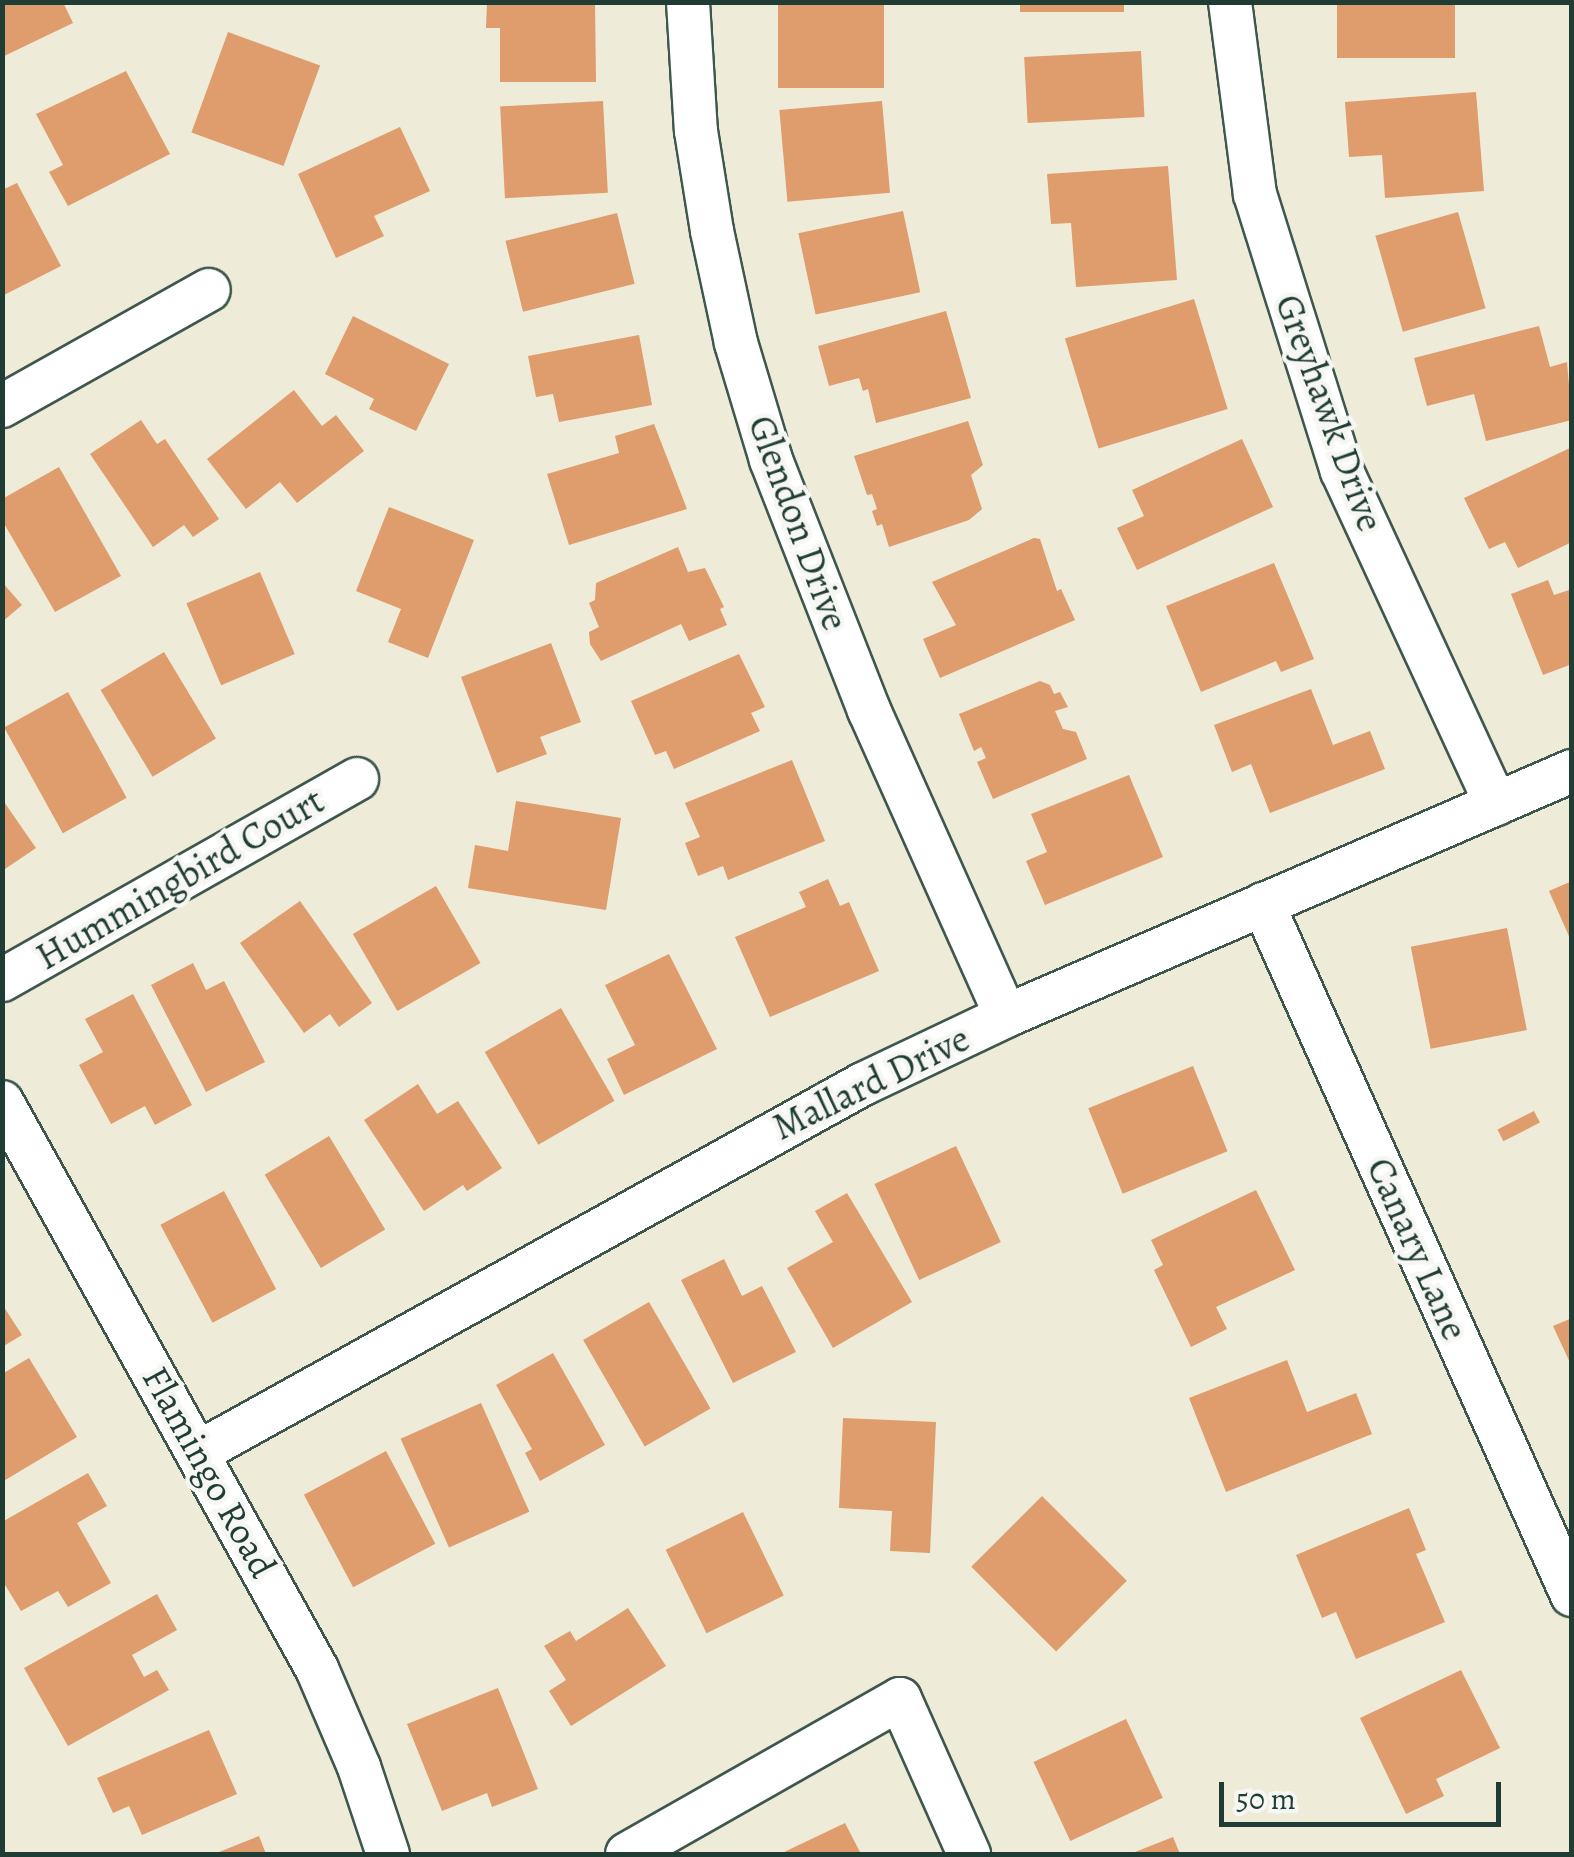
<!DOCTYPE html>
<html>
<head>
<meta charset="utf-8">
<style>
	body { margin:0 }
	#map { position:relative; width:1574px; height:1857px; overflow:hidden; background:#eeebd8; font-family:Alegreya,serif }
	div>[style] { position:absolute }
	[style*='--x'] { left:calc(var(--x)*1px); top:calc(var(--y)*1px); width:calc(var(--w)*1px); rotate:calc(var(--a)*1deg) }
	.building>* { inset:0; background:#df9c6d; transform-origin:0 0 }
	.roads { filter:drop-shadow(2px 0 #3e574d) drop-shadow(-2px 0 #3e574d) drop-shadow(0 2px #3e574d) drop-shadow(0 -2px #3e574d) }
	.street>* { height:42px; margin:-21px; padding:0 21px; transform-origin:21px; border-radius:21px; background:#fff }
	span { translate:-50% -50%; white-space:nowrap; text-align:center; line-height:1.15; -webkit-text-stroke:9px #f6f6f2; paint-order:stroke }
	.street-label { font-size:38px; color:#1f3d34 }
	.frame { position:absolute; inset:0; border:5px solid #1f3d34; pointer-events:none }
	.scale { position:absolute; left:1219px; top:1782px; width:282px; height:45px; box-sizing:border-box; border:5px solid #1f3d34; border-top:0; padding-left:12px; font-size:30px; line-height:35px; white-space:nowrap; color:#1f3d34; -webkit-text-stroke:8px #f6f6f2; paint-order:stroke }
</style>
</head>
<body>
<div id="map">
	<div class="building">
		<i style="clip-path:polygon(2px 2px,63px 2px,73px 23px,2px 57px)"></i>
		<i style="clip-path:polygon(487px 2px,595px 2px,596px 82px,500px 82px,500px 28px,486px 28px)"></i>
		<i style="left:778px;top:2px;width:106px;height:86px"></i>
		<i style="left:1020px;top:2px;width:104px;height:10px"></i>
		<i style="left:1337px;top:2px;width:118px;height:56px"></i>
		<i style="left:228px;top:32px;width:98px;height:107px;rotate:20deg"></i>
		<i style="left:1141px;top:51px;width:66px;height:117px;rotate:87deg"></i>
		<i style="clip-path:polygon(126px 71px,170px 154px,68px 206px,49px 172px,63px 165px,36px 114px)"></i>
		<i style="clip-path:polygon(1476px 92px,1484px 191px,1385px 198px,1382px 155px,1349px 157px,1345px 102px)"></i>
		<i style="left:603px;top:101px;width:92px;height:103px;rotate:87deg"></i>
		<i style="left:882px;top:101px;width:92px;height:103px;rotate:85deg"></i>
		<i style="clip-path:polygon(400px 127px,430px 191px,374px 216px,384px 236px,336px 258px,298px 174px)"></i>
		<i style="clip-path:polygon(1168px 166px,1177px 280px,1076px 287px,1071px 223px,1051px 224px,1047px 174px)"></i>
		<i style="clip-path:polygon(17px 183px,61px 266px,2px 296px,2px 190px)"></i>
		<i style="left:903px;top:211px;width:83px;height:107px;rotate:78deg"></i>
		<i style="left:1458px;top:212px;width:100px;height:86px;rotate:74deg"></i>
		<i style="left:617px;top:213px;width:73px;height:115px;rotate:76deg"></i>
		<i style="left:1194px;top:299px;width:115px;height:135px;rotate:73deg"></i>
		<i style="clip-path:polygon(946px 311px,971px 398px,876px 423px,868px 389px,863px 391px,859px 378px,829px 386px,818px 346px)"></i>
		<i style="clip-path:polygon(353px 316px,449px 364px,416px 431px,369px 409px,374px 399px,325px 374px)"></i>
		<i style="clip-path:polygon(1539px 326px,1550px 367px,1567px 362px,1572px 420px,1486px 441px,1474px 394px,1427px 406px,1414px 358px)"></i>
		<i style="clip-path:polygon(639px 335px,652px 405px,559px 422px,553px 394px,536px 397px,528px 356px)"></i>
		<i style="clip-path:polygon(294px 390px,322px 426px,336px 415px,364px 451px,297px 503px,280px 482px,246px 509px,207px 459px)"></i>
		<i style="clip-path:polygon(141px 420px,157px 444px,165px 439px,219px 519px,193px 537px,184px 525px,153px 547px,90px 454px)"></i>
		<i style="clip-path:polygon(968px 421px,983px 465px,971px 475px,982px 509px,969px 520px,889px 547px,882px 524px,877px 526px,872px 511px,877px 509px,872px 494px,867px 495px,854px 456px)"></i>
		<i style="clip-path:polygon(654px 424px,687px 509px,569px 545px,547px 474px,619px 453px,615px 436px)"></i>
		<i style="clip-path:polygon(1242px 439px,1273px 507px,1137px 570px,1117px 528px,1144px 516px,1132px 490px)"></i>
		<i style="clip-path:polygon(1572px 447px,1572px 542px,1518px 568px,1505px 542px,1489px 549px,1464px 498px)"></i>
		<i style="clip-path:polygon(59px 467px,121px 576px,55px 612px,2px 520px,2px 499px)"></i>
		<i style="clip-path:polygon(389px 507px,474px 540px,428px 658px,388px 642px,401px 609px,356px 591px)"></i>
		<i style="clip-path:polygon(1034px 538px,1040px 539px,1057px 591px,1061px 589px,1075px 620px,940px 678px,923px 639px,956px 625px,932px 582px)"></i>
		<i style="clip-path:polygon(678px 547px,688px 572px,705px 568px,724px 607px,720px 609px,727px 625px,689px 641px,681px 624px,601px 661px,590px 644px,589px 632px,599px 627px,589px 603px,595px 600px,596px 583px)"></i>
		<i style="clip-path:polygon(1274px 563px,1314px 659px,1281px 672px,1276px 661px,1201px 692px,1166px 606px)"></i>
		<i style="left:260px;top:572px;width:89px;height:80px;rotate:67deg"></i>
		<i style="clip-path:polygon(1548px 580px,1554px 595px,1572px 589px,1572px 664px,1543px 675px,1511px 594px)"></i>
		<i style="clip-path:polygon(2px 582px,22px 605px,2px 622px)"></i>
		<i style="clip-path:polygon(551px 643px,581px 722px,540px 737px,547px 754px,497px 773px,461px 677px)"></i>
		<i style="left:164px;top:652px;width:101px;height:74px;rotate:59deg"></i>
		<i style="clip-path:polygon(739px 654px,765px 707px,751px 713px,760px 731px,674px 769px,666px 751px,655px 755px,631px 701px)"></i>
		<i style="clip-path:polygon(1040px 681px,1050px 685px,1054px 694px,1060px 692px,1068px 707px,1055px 711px,1063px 729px,1076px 732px,1087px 759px,993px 799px,977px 762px,986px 758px,981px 747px,974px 751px,959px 714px)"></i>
		<i style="clip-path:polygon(1311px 689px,1333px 745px,1370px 731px,1385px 769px,1270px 813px,1251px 764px,1232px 772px,1214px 725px)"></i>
		<i style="left:68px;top:692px;width:121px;height:73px;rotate:61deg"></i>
		<i style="clip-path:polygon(792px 760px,825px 841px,728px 880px,723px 866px,698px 876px,685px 843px,700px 837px,685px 803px)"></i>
		<i style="clip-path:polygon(1129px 775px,1163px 857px,1045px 905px,1026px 861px,1047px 852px,1031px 814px)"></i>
		<i style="clip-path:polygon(2px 799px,36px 848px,2px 871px)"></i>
		<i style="clip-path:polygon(516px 801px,621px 818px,606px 910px,468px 888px,475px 845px,508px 851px)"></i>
		<i style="clip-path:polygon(828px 879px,840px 906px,849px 902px,879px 971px,770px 1017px,735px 937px,806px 907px,799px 892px)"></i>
		<i style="clip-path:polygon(1572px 881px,1572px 943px,1549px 891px)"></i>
		<i style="left:436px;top:886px;width:89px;height:96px;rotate:60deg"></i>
		<i style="clip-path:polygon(300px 901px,372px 1003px,339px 1027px,330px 1014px,304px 1033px,240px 943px)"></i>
		<i style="left:1507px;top:928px;width:104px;height:98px;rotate:79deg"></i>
		<i style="clip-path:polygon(669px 954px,717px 1049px,624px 1095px,607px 1059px,635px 1045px,605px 985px)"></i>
		<i style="clip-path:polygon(193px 963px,206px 990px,224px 981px,265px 1062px,206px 1092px,151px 985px)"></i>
		<i style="clip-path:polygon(133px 994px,192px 1105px,155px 1125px,145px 1106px,111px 1124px,79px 1065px,103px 1052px,85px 1019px)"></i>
		<i style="left:561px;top:1008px;width:107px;height:88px;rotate:60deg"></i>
		<i style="left:1193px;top:1066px;width:92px;height:113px;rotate:68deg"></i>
		<i style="clip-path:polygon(418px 1084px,437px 1114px,458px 1101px,502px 1168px,467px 1191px,463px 1185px,424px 1211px,364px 1120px)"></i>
		<i style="left:1534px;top:1111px;width:13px;height:41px;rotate:63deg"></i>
		<i style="left:329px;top:1136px;width:109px;height:75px;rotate:59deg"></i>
		<i style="left:956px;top:1146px;width:106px;height:90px;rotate:65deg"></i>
		<i style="clip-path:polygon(1256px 1190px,1295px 1270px,1216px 1307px,1227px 1329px,1191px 1347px,1154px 1270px,1163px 1265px,1151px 1240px)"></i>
		<i style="left:224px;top:1191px;width:111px;height:72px;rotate:62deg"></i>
		<i style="clip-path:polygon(847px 1193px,912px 1302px,833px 1348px,787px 1268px,833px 1242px,815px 1211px)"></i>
		<i style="clip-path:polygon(724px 1259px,742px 1296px,762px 1286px,796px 1352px,733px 1383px,681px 1280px)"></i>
		<i style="left:649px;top:1302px;width:123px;height:76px;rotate:60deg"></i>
		<i style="clip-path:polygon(2px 1304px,22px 1335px,2px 1347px)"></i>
		<i style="clip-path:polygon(1572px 1318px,1572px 1367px,1553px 1326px)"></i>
		<i style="clip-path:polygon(553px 1353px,605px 1445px,540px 1481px,525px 1453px,532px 1449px,496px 1385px)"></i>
		<i style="clip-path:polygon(29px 1358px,77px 1437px,2px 1482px,2px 1374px)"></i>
		<i style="clip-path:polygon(1287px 1360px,1307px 1412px,1356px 1393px,1372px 1434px,1226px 1492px,1189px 1398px)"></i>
		<i style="left:481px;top:1403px;width:119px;height:88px;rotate:66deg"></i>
		<i style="clip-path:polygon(843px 1418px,936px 1422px,930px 1553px,890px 1551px,892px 1511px,839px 1508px)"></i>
		<i style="left:386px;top:1451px;width:105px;height:93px;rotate:62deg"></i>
		<i style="clip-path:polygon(88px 1473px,107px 1506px,77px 1523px,111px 1583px,68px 1607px,58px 1591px,21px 1611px,2px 1580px,2px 1522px)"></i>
		<i style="left:1042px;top:1496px;width:120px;height:100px;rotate:45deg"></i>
		<i style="clip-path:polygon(1409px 1508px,1426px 1550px,1416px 1554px,1445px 1622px,1356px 1659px,1336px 1612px,1322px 1618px,1296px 1555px)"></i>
		<i style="left:743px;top:1512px;width:93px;height:86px;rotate:64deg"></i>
		<i style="clip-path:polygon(157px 1594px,177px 1630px,132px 1655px,144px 1677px,157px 1670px,169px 1690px,68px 1746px,24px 1668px)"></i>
		<i style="clip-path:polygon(628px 1608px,666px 1666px,571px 1726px,549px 1691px,566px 1680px,544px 1646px,570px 1631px,576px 1641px)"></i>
		<i style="clip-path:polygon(1461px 1670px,1500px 1748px,1436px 1779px,1444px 1796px,1406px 1814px,1360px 1718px)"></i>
		<i style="clip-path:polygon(498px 1688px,538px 1789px,492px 1807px,487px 1793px,442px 1811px,407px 1724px)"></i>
		<i style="left:1126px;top:1719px;width:87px;height:102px;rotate:65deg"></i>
		<i style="clip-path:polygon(209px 1730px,237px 1794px,142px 1835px,129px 1806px,113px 1813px,97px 1778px)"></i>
		<i style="clip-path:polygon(845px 1823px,861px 1854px,780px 1854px)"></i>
		<i style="clip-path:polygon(259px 1836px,266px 1854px,214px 1854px)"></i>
		<i style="clip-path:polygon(1173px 1837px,1180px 1854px,1130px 1854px)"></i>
	</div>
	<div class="roads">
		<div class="street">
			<i style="--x:688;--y:2;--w:129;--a:86.5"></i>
			<i style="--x:696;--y:131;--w:101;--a:80.9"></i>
			<i style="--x:712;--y:231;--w:115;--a:77.9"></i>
			<i style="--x:736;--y:343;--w:122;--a:73.3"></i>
			<i style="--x:771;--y:460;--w:269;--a:68.6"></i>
			<i style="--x:869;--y:710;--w:335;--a:65.9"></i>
			<i style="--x:1230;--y:2;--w:194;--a:82.6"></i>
			<i style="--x:1255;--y:194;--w:290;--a:72.6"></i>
			<i style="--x:1342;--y:471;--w:367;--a:65.2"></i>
			<i style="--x:2;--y:406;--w:237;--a:-29.3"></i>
			<i style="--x:1263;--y:904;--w:757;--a:65.91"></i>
			<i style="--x:2;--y:980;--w:408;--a:-29.5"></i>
			<i style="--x:2;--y:1102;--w:649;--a:60.95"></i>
			<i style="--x:317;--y:1669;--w:107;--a:66.8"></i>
			<i style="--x:359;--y:1767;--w:92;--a:71.6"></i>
			<i style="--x:199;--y:1452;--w:759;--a:-29"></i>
			<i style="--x:863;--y:1084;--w:158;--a:-25.4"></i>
			<i style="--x:1006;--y:1016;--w:617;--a:-23.41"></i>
			<i style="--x:627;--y:1854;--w:314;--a:-29.6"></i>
			<i style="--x:900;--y:1699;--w:170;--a:66"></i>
		</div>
	</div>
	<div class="street-label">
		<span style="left:1329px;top:413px;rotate:70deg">Greyhawk Drive</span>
		<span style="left:798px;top:523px;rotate:70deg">Glendon Drive</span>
		<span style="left:180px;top:879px;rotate:-30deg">Hummingbird Court</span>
		<span style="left:871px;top:1083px;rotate:-26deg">Mallard Drive</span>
		<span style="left:1417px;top:1249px;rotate:66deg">Canary Lane</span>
		<span style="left:209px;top:1472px;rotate:61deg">Flamingo Road</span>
	</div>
	<div class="frame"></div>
	<div class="scale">50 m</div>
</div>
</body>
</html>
